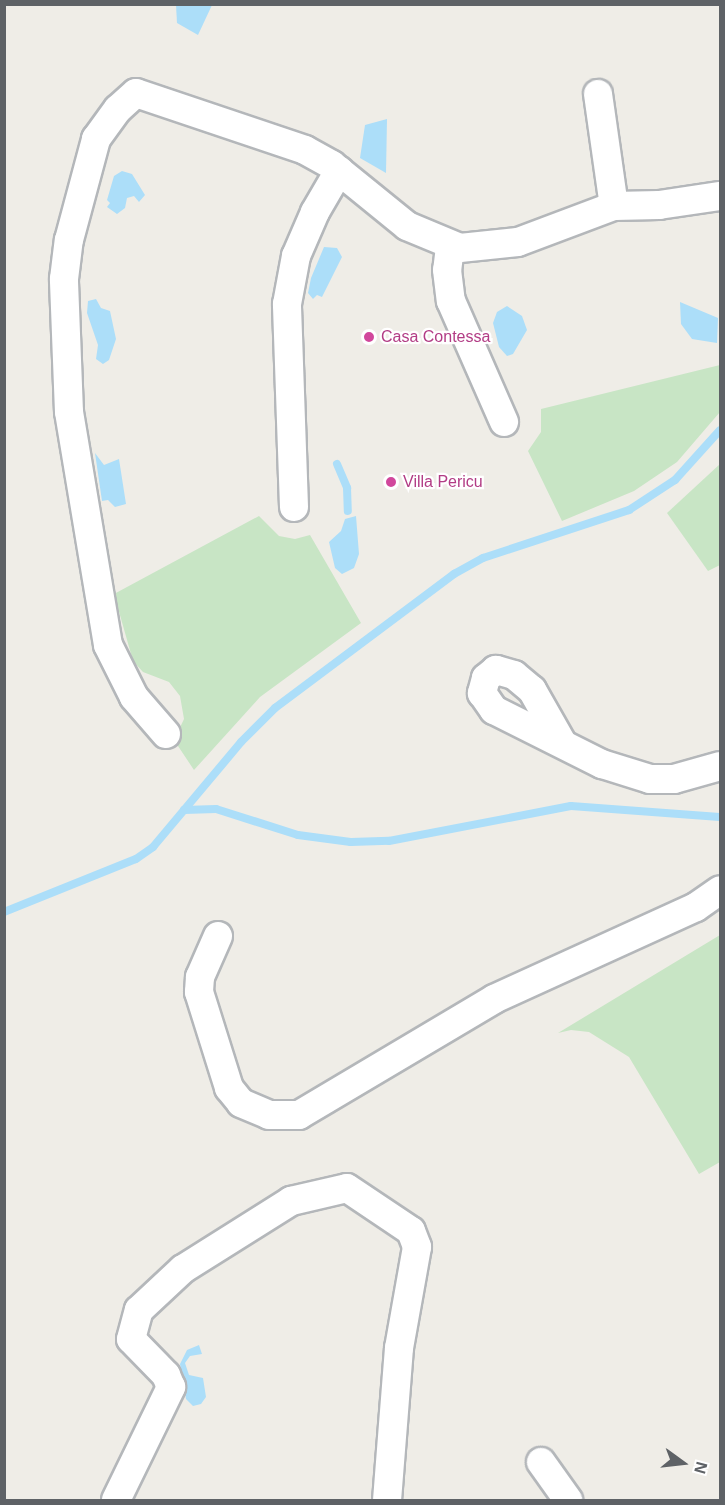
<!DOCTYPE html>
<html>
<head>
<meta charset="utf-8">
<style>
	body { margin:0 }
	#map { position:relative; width:725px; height:1505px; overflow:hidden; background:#efede7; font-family:Helvetica,sans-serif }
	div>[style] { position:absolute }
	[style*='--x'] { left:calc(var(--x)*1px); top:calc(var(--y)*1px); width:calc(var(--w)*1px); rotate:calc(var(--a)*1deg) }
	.green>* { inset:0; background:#c8e5c5 }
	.water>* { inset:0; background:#acdef9 }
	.stream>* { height:8px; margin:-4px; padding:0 4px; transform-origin:4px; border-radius:4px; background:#acdef9 }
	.roads { filter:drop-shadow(2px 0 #b4b7ba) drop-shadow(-2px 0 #b4b7ba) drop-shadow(0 2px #b4b7ba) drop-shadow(0 -2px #b4b7ba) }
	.minor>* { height:28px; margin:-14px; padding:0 14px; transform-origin:14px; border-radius:14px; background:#fff }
	.dots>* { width:16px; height:16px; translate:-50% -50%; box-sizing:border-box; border:3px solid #fff; border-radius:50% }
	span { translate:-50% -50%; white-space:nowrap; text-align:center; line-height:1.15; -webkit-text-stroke:4.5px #fff; paint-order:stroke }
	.hotel-label { font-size:16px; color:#b23c85 }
	.left { translate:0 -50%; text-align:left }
	.frame { position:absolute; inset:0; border:6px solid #5e6266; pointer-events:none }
	.north { position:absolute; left:653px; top:1433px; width:60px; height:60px; -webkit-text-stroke:4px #fff; paint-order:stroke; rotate:105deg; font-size:16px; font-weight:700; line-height:24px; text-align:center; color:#5e6266 }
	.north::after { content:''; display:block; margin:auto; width:21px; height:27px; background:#5e6266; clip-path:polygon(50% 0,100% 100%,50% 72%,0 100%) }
</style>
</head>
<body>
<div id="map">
	<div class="green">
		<i style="clip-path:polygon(720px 365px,720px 412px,677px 462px,634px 491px,562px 521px,528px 451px,541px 432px,541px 409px)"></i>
		<i style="clip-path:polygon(720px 464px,720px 565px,708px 571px,667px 513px)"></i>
		<i style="clip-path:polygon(259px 516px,279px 536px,295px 539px,310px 535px,361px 623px,260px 697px,194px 770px,174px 740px,184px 719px,180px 696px,169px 682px,143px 672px,133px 661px,114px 594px)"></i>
		<i style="clip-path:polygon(720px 935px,720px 1162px,699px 1174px,629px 1057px,589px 1032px,571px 1030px,558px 1033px)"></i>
	</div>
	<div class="water">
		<i style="clip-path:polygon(176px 5px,212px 5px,198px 35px,177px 23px)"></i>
		<i style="clip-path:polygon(387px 119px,386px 173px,360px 158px,365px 125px)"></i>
		<i style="clip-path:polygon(122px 171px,132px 174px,145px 195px,139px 202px,134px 196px,127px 198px,125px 208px,117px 214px,107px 207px,110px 203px,107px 200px,114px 176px)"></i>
		<i style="clip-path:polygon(324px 247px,337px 248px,342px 257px,322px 297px,317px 295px,313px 299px,308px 293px,311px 278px)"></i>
		<i style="clip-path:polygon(96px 299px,101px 308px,110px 311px,116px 339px,109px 360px,103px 364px,96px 359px,98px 345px,87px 313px,88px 301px)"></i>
		<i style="clip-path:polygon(680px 302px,718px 318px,717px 343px,692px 339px,681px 324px)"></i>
		<i style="clip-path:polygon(507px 306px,522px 316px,527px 330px,513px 354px,507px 356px,499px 347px,493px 323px,497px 312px)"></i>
		<i style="clip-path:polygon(95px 453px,104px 465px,119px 459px,126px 504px,115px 507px,108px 500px,102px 501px)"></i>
		<i style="clip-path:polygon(356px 516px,359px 554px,354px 568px,342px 574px,335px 568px,329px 542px,341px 531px,345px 519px)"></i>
		<i style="clip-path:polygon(199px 1345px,202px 1354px,190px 1356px,185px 1363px,189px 1375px,203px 1378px,206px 1397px,201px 1404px,193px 1406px,186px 1399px,180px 1364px,187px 1350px)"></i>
	</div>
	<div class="stream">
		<i style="--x:337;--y:464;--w:26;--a:67"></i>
		<i style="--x:347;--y:488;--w:23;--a:88"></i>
		<i style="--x:184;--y:810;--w:32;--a:-2"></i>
		<i style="--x:216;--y:809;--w:86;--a:17.6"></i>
		<i style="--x:298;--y:835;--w:53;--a:7.5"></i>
		<i style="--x:351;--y:842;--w:38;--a:-2"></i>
		<i style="--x:389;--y:841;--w:185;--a:-10.9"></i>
		<i style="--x:571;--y:806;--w:149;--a:4.2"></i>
		<i style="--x:4;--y:912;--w:142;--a:-21.9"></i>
		<i style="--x:136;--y:859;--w:21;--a:-35"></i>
		<i style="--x:153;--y:847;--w:137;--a:-50"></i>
		<i style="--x:241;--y:742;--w:48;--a:-45"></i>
		<i style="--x:275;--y:708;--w:224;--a:-36.8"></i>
		<i style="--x:454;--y:574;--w:33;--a:-29"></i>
		<i style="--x:483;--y:558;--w:154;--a:-18.2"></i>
		<i style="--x:629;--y:510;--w:55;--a:-33.1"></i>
		<i style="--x:675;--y:480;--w:67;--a:-48"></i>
	</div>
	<div class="roads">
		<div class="minor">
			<i style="--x:598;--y:94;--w:113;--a:81.9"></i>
			<i style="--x:450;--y:247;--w:23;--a:97"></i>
			<i style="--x:447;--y:270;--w:31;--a:83"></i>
			<i style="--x:451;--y:301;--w:132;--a:66.3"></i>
			<i style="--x:294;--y:507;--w:203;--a:-92"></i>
			<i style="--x:287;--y:304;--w:49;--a:-79.4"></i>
			<i style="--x:296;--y:256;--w:48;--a:-66.6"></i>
			<i style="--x:315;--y:212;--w:48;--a:-59.7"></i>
			<i style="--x:166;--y:734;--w:49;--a:-130.9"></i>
			<i style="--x:134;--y:697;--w:58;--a:-116.6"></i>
			<i style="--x:108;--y:645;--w:236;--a:-99.5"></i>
			<i style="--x:69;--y:412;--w:133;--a:-92.2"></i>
			<i style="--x:64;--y:279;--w:39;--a:-83"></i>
			<i style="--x:69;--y:240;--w:105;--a:-75"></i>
			<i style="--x:96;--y:139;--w:37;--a:-54"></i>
			<i style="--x:118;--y:109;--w:24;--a:-42"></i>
			<i style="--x:136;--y:93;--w:178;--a:18.6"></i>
			<i style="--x:305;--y:150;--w:31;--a:29"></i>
			<i style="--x:332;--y:165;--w:97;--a:39.1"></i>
			<i style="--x:407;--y:226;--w:57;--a:22.5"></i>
			<i style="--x:460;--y:248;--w:58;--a:-5.9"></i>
			<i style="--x:518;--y:242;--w:103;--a:-20.6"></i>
			<i style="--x:614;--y:206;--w:45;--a:-1.3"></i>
			<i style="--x:659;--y:205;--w:62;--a:-8.4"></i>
			<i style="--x:561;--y:741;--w:59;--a:-119.6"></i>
			<i style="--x:532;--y:690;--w:23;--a:-140"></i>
			<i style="--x:514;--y:675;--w:19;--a:-164"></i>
			<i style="--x:496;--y:670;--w:13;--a:141"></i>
			<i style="--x:486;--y:678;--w:16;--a:105"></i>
			<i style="--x:482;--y:693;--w:21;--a:55"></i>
			<i style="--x:494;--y:710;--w:121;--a:26.6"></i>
			<i style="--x:602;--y:764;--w:50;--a:17.4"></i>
			<i style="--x:650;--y:779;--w:24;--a:0"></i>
			<i style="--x:674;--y:779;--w:48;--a:-15.8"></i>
			<i style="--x:218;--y:936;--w:45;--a:113.7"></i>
			<i style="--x:200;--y:977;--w:15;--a:94"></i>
			<i style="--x:199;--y:992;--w:101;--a:72.6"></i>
			<i style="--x:229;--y:1088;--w:19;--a:51"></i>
			<i style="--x:241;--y:1103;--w:30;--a:23"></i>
			<i style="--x:269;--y:1115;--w:30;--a:0"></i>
			<i style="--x:299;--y:1115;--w:227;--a:-30.7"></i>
			<i style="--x:494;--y:999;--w:222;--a:-24.5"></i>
			<i style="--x:696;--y:907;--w:29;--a:-35"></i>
			<i style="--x:541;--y:1462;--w:47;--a:54.6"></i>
			<i style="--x:116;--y:1500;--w:126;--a:-64"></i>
			<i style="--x:171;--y:1387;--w:13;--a:-113"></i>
			<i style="--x:166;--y:1375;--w:50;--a:-134.2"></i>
			<i style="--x:131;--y:1339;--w:30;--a:-75"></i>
			<i style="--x:139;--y:1310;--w:60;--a:-43"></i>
			<i style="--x:183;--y:1269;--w:128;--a:-32.2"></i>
			<i style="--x:291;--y:1201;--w:57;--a:-13.1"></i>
			<i style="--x:347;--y:1188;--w:77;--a:33.9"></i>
			<i style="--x:411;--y:1231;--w:17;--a:69"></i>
			<i style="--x:417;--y:1247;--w:103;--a:100.1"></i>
			<i style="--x:399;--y:1348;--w:152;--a:94.5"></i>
		</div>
	</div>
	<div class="dots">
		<i style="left:369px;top:337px;background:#d1479c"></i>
		<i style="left:391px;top:482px;background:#d1479c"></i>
	</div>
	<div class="hotel-label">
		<span class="left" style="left:381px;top:337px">Casa Contessa</span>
		<span class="left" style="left:403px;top:482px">Villa Pericu</span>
	</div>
	<div class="frame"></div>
	<div class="north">N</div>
</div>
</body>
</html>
